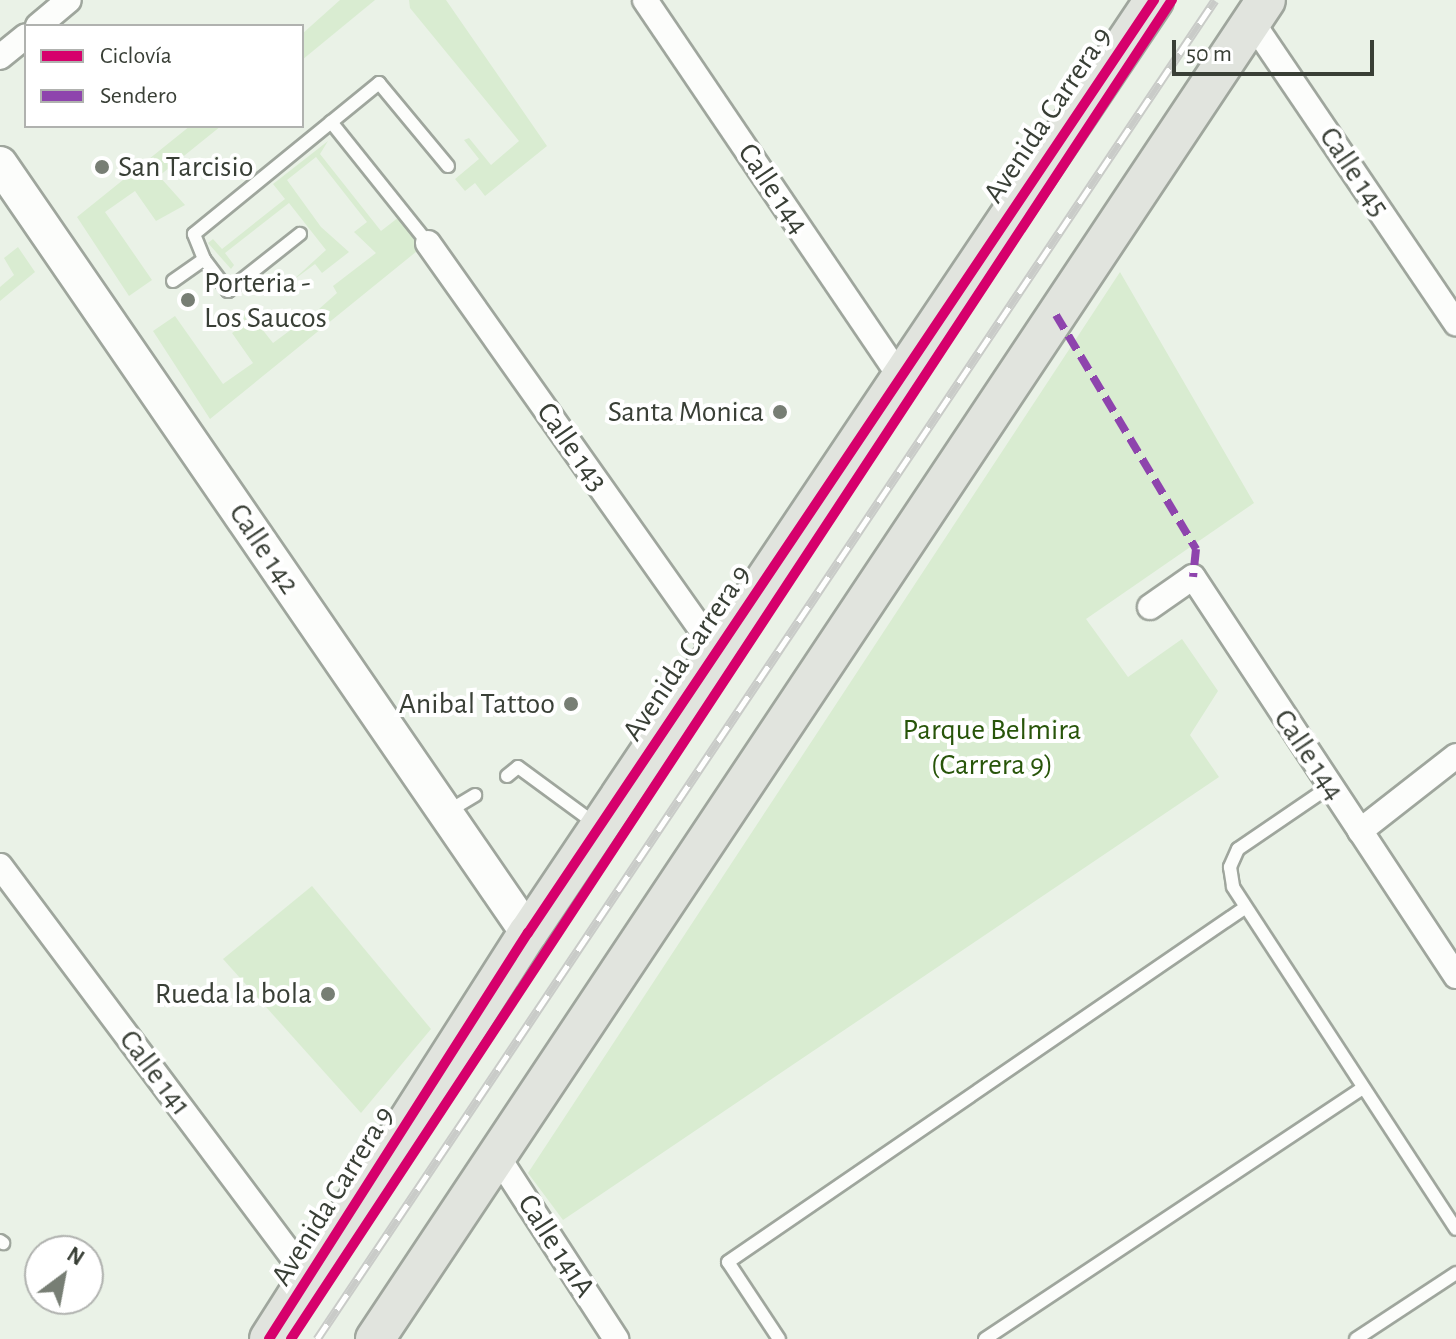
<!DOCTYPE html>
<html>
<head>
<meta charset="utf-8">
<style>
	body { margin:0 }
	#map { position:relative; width:1456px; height:1339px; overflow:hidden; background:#eaf2e7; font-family:"Alegreya Sans",sans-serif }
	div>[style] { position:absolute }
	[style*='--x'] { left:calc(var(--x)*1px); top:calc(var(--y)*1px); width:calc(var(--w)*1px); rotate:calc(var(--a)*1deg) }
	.green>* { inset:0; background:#d9ecd1 }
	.roads { filter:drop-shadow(2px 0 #9fa69d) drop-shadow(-2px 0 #9fa69d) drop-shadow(0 2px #9fa69d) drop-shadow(0 -2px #9fa69d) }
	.service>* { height:12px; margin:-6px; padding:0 6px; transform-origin:6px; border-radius:6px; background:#fcfdfb }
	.minor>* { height:24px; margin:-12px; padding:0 12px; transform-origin:12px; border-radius:12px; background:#fcfdfb }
	.secondary>* { height:34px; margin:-17px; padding:0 17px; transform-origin:17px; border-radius:17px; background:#fcfdfb }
	.primary>* { height:38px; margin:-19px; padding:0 19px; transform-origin:19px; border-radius:19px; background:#e1e4de }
	.rail>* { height:9px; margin-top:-4.5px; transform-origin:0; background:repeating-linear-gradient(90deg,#fff 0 18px,#c9cbc8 0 36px); box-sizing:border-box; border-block:2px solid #c9cbc8 }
	.quiet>* { height:8px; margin-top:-4px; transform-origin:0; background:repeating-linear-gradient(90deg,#8e44ad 0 16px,transparent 0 24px) }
	.cycleway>* { height:10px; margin:-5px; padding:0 5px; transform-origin:5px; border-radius:5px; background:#d6006c }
	.dots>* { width:22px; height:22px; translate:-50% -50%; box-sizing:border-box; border:4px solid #fff; border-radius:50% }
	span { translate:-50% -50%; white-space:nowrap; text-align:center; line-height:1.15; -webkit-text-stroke:8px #fff; paint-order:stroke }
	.street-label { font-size:30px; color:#393f36 }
	.poi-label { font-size:30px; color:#393f36 }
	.left { translate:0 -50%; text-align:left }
	.right { translate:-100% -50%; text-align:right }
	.park-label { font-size:30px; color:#28550a }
	.legend { position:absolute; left:24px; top:24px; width:280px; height:104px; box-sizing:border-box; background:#fff; border:2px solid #b0b2af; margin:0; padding:10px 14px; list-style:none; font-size:24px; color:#393f36 }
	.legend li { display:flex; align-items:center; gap:16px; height:40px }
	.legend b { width:40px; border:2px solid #b0b2af }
	.north { position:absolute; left:24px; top:1235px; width:80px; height:80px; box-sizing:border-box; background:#fff; border:2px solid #b0b2af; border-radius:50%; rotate:32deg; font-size:22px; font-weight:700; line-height:32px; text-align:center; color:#393f36 }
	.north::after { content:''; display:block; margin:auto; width:28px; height:36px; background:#777e74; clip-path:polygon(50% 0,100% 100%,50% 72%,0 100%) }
	.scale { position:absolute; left:1172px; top:40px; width:202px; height:36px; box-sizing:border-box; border:4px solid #393f36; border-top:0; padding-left:10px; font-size:24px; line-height:28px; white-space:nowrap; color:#393f36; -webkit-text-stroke:6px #fff; paint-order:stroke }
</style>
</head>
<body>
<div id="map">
	<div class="green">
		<i style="clip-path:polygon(340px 0,375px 0,302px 60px,302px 34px)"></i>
		<i style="clip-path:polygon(409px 0,446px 0,547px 146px,485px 196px,475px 183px,465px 191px,455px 179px,479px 159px,464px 140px,469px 138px,491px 165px,519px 141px,410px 8px)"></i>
		<i style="clip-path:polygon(190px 126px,221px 126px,159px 176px,185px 205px,156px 221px,135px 191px,105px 212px,152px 280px,129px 296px,77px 217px)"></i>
		<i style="clip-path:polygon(328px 141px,320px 154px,381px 231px,399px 217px,422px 247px,210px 419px,153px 331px,175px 316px,223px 384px,253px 363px,232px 333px,245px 324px,239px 316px,255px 304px,250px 314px,273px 343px,319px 309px,337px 293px,333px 286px,376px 253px,354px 232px,367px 222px,316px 157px,287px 180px,321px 227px,349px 252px,322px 273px,315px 264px,292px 281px,326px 250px,289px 203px,225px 253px,234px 265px,231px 269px,208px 243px,213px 239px,222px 249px,285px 199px,273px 184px)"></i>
		<i style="clip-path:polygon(18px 247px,35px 272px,0 301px,0 287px,14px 275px,4px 258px)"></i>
		<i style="clip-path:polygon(1120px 272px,1254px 503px,1086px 619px,1128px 677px,1182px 639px,1218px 691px,1190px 735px,1219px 777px,563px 1220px,528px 1173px)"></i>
		<i style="clip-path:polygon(312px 886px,431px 1029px,361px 1113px,223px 959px)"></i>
	</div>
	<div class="roads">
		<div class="service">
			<i style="--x:331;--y:122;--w:155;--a:51.3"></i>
			<i style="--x:204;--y:259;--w:27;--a:-112"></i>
			<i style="--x:194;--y:234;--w:239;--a:-39.2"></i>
			<i style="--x:379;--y:83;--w:108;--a:50.3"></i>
			<i style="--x:173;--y:281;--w:38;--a:-35"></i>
			<i style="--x:204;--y:259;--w:40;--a:53"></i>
			<i style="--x:228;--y:291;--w:92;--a:-38.4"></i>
			<i style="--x:507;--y:776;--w:14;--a:-39"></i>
			<i style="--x:518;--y:767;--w:98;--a:36.3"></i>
			<i style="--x:1329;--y:787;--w:110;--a:145.7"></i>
			<i style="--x:1238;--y:849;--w:20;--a:114"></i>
			<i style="--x:1230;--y:867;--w:20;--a:81"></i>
			<i style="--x:1233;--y:887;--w:408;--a:56.9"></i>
			<i style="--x:447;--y:812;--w:33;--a:-31"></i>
			<i style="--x:0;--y:1241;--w:4;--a:34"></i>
			<i style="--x:779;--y:1339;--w:92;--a:-123.5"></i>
			<i style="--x:728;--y:1262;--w:624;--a:-34.43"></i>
			<i style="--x:985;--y:1339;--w:454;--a:-33.6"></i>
			<i style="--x:1356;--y:1339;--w:120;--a:-33.4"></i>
		</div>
		<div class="minor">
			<i style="--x:645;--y:0;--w:457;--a:55.9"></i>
			<i style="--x:1252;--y:22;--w:364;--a:55.9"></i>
			<i style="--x:38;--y:26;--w:40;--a:-40"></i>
			<i style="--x:0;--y:57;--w:33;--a:-39"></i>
			<i style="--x:428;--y:243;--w:501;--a:54.75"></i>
			<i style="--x:1150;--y:607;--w:52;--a:-34.9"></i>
			<i style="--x:1193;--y:577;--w:478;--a:56.6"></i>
			<i style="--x:1360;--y:831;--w:122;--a:-38"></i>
			<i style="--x:0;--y:866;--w:516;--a:53.2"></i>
			<i style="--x:496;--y:1154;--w:221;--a:57"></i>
		</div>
		<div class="secondary">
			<i style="--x:0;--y:164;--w:933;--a:55.53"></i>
		</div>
		<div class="primary">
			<i style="--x:269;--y:1339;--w:482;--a:-57.5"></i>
			<i style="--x:528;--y:933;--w:1124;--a:-56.14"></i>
			<i style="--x:375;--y:1339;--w:1608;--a:-56.36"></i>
		</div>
	</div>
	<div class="rail">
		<i style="--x:317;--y:1339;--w:1612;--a:-56.15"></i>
	</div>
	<div class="quiet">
		<i style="--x:1056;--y:315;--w:273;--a:59.1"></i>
		<i style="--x:1196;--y:549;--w:28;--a:96"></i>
	</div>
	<div class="cycleway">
		<i style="--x:269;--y:1339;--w:482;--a:-57.5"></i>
		<i style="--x:528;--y:933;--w:1124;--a:-56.14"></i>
		<i style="--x:291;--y:1339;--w:1603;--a:-56.66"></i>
	</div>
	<div class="dots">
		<i style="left:102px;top:167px;background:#777e74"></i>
		<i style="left:188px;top:300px;background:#777e74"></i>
		<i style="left:780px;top:412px;background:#777e74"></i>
		<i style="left:571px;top:704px;background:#777e74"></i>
		<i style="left:328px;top:994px;background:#777e74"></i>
	</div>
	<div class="street-label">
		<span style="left:1048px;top:115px;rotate:-56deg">Avenida Carrera 9</span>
		<span style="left:1354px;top:172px;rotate:56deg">Calle 145</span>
		<span style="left:773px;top:189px;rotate:56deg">Calle 144</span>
		<span style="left:572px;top:447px;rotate:55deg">Calle 143</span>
		<span style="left:264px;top:549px;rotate:56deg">Calle 142</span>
		<span style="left:687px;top:653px;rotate:-56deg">Avenida Carrera 9</span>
		<span style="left:1309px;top:755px;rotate:56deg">Calle 144</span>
		<span style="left:155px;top:1073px;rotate:53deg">Calle 141</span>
		<span style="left:333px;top:1196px;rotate:-58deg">Avenida Carrera 9</span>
		<span style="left:556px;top:1246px;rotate:57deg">Calle 141A</span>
	</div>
	<div class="poi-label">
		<span class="left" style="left:118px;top:167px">San Tarcisio</span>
		<span class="left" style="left:204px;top:300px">Porteria -<br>Los Saucos</span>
		<span class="right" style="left:764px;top:412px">Santa Monica</span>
		<span class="right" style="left:555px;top:704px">Anibal Tattoo</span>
		<span class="right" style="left:312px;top:994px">Rueda la bola</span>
	</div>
	<div class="park-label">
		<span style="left:992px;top:747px">Parque Belmira<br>(Carrera 9)</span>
	</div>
	<ul class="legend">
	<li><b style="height:10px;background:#d6006c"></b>Ciclovía</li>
	<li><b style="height:10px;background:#8e44ad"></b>Sendero</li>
	</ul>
	<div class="north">N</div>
	<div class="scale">50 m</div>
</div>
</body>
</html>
